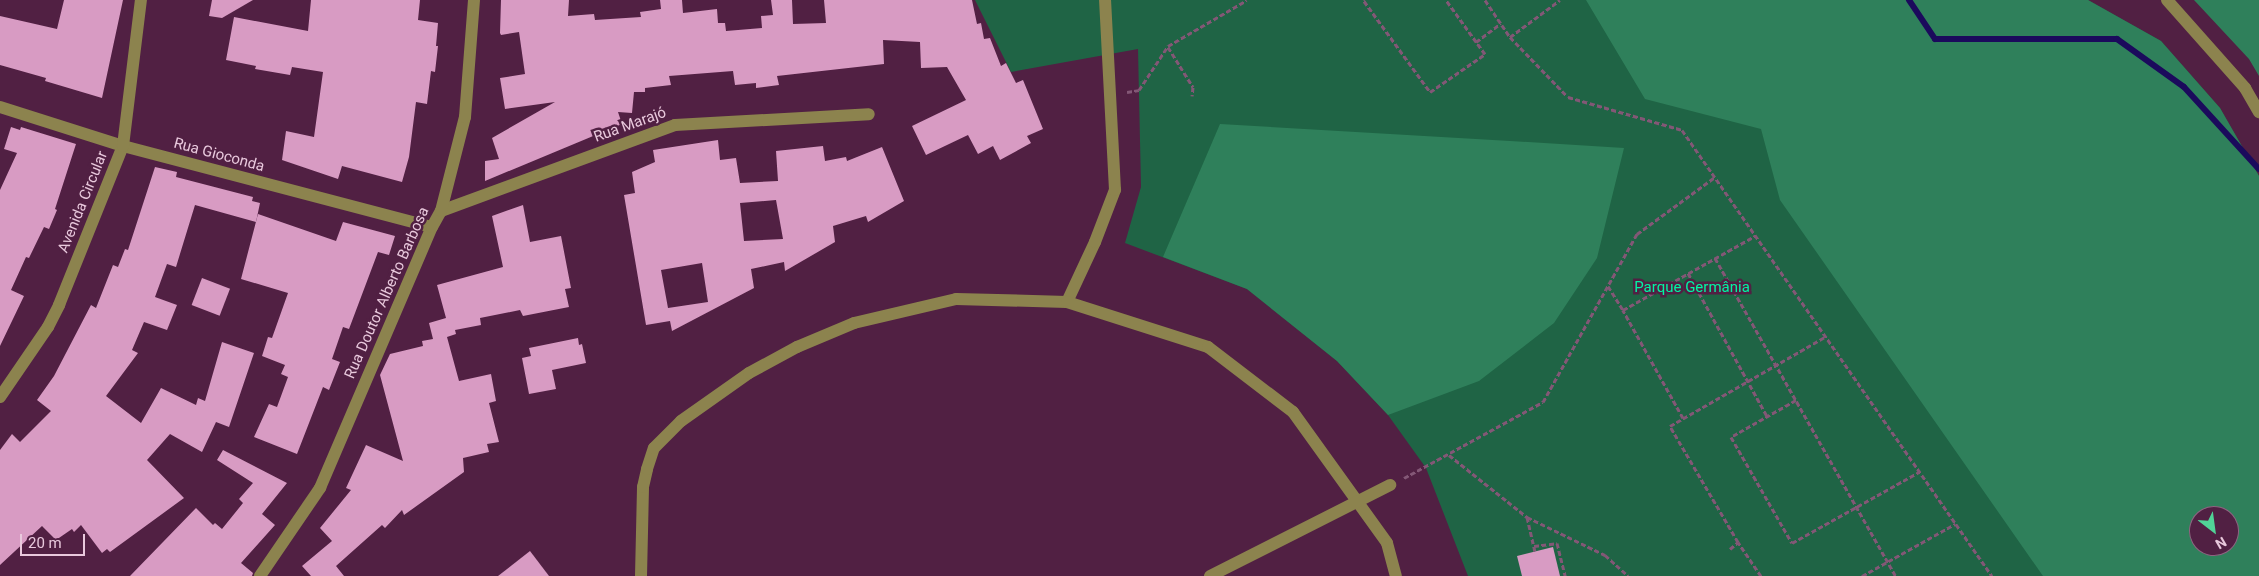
<!DOCTYPE html>
<html>
<head>
<meta charset="utf-8">
<style>
	body { margin:0 }
	#map { position:relative; width:2259px; height:576px; overflow:hidden; background:#512043; font-family:Roboto,sans-serif }
	div>[style] { position:absolute }
	[style*='--x'] { left:calc(var(--x)*1px); top:calc(var(--y)*1px); width:calc(var(--w)*1px); rotate:calc(var(--a)*1deg) }
	.green>* { inset:0; background:#1f6445 }
	.forest>* { inset:0; background:#2f805b }
	.stream>* { height:6px; margin:-3px; padding:0 3px; transform-origin:3px; border-radius:3px; background:#1b0a5c }
	.building>* { inset:0; background:#d89bc3; transform-origin:0 0 }
	.path>* { height:3px; margin-top:-1.5px; transform-origin:0; background:repeating-linear-gradient(90deg,#835776 0 5px,transparent 0 7.5px) }
	.minor>* { height:12px; margin:-6px; padding:0 6px; transform-origin:6px; border-radius:6px; background:#8c834e }
	span { translate:-50% -50%; white-space:nowrap; text-align:center; line-height:1.15; -webkit-text-stroke:5px #512043; paint-order:stroke }
	.street-label { font-size:15px; color:#e9c9dd }
	.park-label { font-size:15px; color:#00f5a3 }
	.north { position:absolute; left:2189px; top:506px; width:50px; height:50px; box-sizing:border-box; background:#512043; border:1px solid #8e6481; border-radius:50%; rotate:150deg; font-size:14px; font-weight:700; line-height:20px; text-align:center; color:#e9c9dd }
	.north::after { content:''; display:block; margin:auto; width:18px; height:22px; background:#51d397; clip-path:polygon(50% 0,100% 100%,50% 72%,0 100%) }
	.scale { position:absolute; left:20px; top:534px; width:65px; height:22px; box-sizing:border-box; border:2px solid #e9c9dd; border-top:0; padding-left:6px; font-size:15px; line-height:18px; white-space:nowrap; color:#e9c9dd; -webkit-text-stroke:4px #512043; paint-order:stroke }
</style>
</head>
<body>
<div id="map">
	<div class="green">
		<i style="clip-path:polygon(evenodd,975px 0,2088px 0,2161px 41px,2220px 108px,2259px 176px,2259px 576px,1468px 576px,1426px 468px,1388px 415px,1337px 361px,1247px 289px,1125px 243px,1141px 187px,1138px 49px,1011px 72px,975px 0,2199px 516px,2229px 516px,2229px 546px,2199px 546px,2199px 516px)"></i>
	</div>
	<div class="forest">
		<i style="clip-path:polygon(evenodd,1586px 0,2088px 0,2161px 41px,2220px 108px,2259px 176px,2259px 576px,2043px 576px,1780px 200px,1761px 129px,1645px 99px,1586px 0,2199px 516px,2229px 516px,2229px 546px,2199px 546px,2199px 516px)"></i>
		<i style="clip-path:polygon(2194px 0,2259px 0,2259px 76px,2249px 59px)"></i>
		<i style="clip-path:polygon(1220px 124px,1510px 141px,1624px 148px,1597px 258px,1554px 323px,1479px 381px,1388px 415px,1337px 361px,1247px 289px,1163px 257px)"></i>
	</div>
	<div class="stream">
		<i style="--x:1909;--y:0;--w:47;--a:56.3"></i>
		<i style="--x:1935;--y:39;--w:182;--a:0"></i>
		<i style="--x:2117;--y:39;--w:82;--a:35.6"></i>
		<i style="--x:2184;--y:87;--w:111;--a:47.6"></i>
	</div>
	<div class="building">
		<i style="clip-path:polygon(64px 0,123px 0,102px 98px,45px 81px,46px 78px,0 65px,0 16px,57px 29px)"></i>
		<i style="clip-path:polygon(212px 0,253px 0,222px 18px,209px 16px)"></i>
		<i style="clip-path:polygon(311px 0,420px 0,418px 20px,438px 23px,436px 46px,438px 46px,435px 72px,431px 71px,427px 104px,416px 102px,409px 157px,402px 182px,342px 166px,338px 179px,282px 160px,286px 131px,314px 137px,323px 72px,292px 67px,290px 75px,255px 69px,256px 66px,226px 60px,234px 17px,308px 31px)"></i>
		<i style="clip-path:polygon(501px 0,569px 0,568px 16px,594px 14px,595px 20px,641px 17px,640px 12px,661px 9px,660px 0,682px 0,683px 13px,717px 9px,718px 23px,725px 23px,726px 31px,762px 28px,761px 16px,773px 15px,771px 0,792px 0,793px 24px,826px 23px,824px 0,972px 0,977px 24px,981px 23px,984px 39px,990px 38px,1001px 66px,1006px 63px,1016px 83px,1023px 80px,1043px 129px,1027px 136px,1031px 143px,1000px 160px,993px 146px,978px 154px,968px 135px,926px 155px,912px 126px,966px 100px,947px 67px,921px 68px,920px 42px,883px 40px,884px 64px,777px 76px,779px 85px,756px 88px,756px 83px,735px 85px,733px 71px,669px 76px,671px 85px,645px 88px,645px 92px,634px 92px,632px 113px,618px 112px,622px 124px,485px 181px,485px 161px,499px 159px,492px 138px,555px 102px,505px 109px,500px 78px,525px 74px,519px 32px,501px 35px,500px 33px)"></i>
		<i style="clip-path:polygon(11px 127px,20px 130px,21px 127px,76px 144px,55px 209px,57px 210px,49px 229px,44px 227px,29px 258px,26px 257px,11px 290px,24px 296px,0 346px,0 190px,17px 153px,4px 149px)"></i>
		<i style="clip-path:polygon(evenodd,718px 140px,720px 160px,736px 158px,740px 183px,778px 181px,776px 151px,823px 146px,825px 161px,846px 157px,847px 161px,882px 147px,904px 201px,868px 222px,866px 216px,833px 226px,835px 242px,785px 271px,784px 262px,751px 269px,754px 288px,672px 331px,670px 321px,646px 325px,624px 195px,635px 193px,632px 172px,655px 162px,653px 150px,718px 140px,776px 200px,783px 239px,744px 241px,740px 203px,776px 200px,718px 140px,702px 263px,708px 302px,668px 308px,661px 270px,702px 263px)"></i>
		<i style="clip-path:polygon(155px 167px,177px 172px,176px 177px,253px 197px,252px 201px,260px 203px,256px 222px,195px 205px,176px 267px,167px 264px,155px 297px,177px 305px,167px 330px,144px 322px,132px 350px,138px 353px,106px 396px,141px 423px,161px 388px,196px 405px,198px 398px,205px 401px,222px 342px,254px 353px,229px 427px,216px 422px,202px 452px,170px 434px,147px 460px,184px 498px,110px 552px,107px 549px,102px 553px,81px 525px,74px 532px,72px 529px,56px 540px,42px 526px,0 565px,0 450px,12px 434px,20px 442px,51px 411px,37px 400px,54px 376px,91px 305px,96px 308px,113px 265px,118px 267px,125px 249px,128px 250px)"></i>
		<i style="clip-path:polygon(523px 205px,530px 242px,561px 236px,571px 288px,565px 289px,569px 307px,523px 316px,520px 310px,480px 318px,481px 325px,455px 330px,456px 334px,447px 337px,459px 381px,491px 374px,496px 401px,489px 403px,499px 442px,487px 444px,489px 452px,463px 458px,464px 472px,404px 515px,402px 510px,385px 528px,382px 525px,336px 566px,344px 576px,311px 576px,302px 566px,332px 541px,320px 528px,351px 490px,346px 488px,366px 445px,403px 461px,380px 375px,390px 354px,423px 346px,422px 341px,433px 339px,429px 323px,446px 318px,437px 285px,503px 267px,492px 216px)"></i>
		<i style="clip-path:polygon(258px 214px,336px 241px,343px 222px,395px 236px,389px 255px,378px 252px,349px 329px,343px 327px,332px 359px,340px 362px,329px 390px,323px 387px,297px 454px,254px 437px,269px 404px,277px 407px,288px 377px,281px 374px,285px 365px,262px 356px,268px 337px,272px 338px,288px 293px,241px 279px)"></i>
		<i style="left:202px;top:278px;width:30px;height:29px;rotate:21deg"></i>
		<i style="clip-path:polygon(578px 338px,579px 345px,582px 344px,586px 363px,552px 370px,556px 389px,529px 394px,522px 358px,531px 356px,529px 348px)"></i>
		<i style="clip-path:polygon(223px 450px,287px 483px,262px 514px,275px 525px,241px 563px,253px 573px,252px 576px,130px 576px,196px 508px,213px 525px,215px 523px,222px 529px,243px 503px,239px 499px,253px 483px,217px 460px)"></i>
		<i style="clip-path:polygon(1553px 547px,1560px 576px,1522px 576px,1517px 556px)"></i>
		<i style="clip-path:polygon(530px 551px,549px 576px,498px 576px)"></i>
	</div>
	<div class="path">
		<i style="--x:1365;--y:0;--w:1;--a:135"></i>
		<i style="--x:1364;--y:1;--w:112;--a:54"></i>
		<i style="--x:1430;--y:92;--w:67;--a:-34.6"></i>
		<i style="--x:1485;--y:54;--w:67;--a:-125.8"></i>
		<i style="--x:1485;--y:0;--w:45;--a:56"></i>
		<i style="--x:1510;--y:37;--w:83;--a:46"></i>
		<i style="--x:1568;--y:97;--w:119;--a:16.1"></i>
		<i style="--x:1682;--y:130;--w:543;--a:55.2"></i>
		<i style="--x:1510;--y:37;--w:62;--a:-36.5"></i>
		<i style="--x:1476;--y:42;--w:31;--a:-37"></i>
		<i style="--x:1168;--y:47;--w:47;--a:58"></i>
		<i style="--x:1193;--y:87;--w:9;--a:96"></i>
		<i style="--x:1127;--y:92;--w:12;--a:-9"></i>
		<i style="--x:1139;--y:90;--w:53;--a:-56.6"></i>
		<i style="--x:1168;--y:46;--w:91;--a:-30.2"></i>
		<i style="--x:1715;--y:258;--w:366;--a:60.4"></i>
		<i style="--x:1688;--y:273;--w:163;--a:61.1"></i>
		<i style="--x:1608;--y:286;--w:28;--a:58"></i>
		<i style="--x:1796;--y:400;--w:75;--a:150.4"></i>
		<i style="--x:1731;--y:437;--w:122;--a:60.1"></i>
		<i style="--x:1792;--y:543;--w:145;--a:-29.2"></i>
		<i style="--x:1683;--y:418;--w:124;--a:-119.1"></i>
		<i style="--x:1623;--y:310;--w:151;--a:-29.3"></i>
		<i style="--x:1449;--y:455;--w:100;--a:38.5"></i>
		<i style="--x:1527;--y:517;--w:87;--a:26"></i>
		<i style="--x:1605;--y:555;--w:31;--a:42"></i>
		<i style="--x:1404;--y:478;--w:158;--a:-28.7"></i>
		<i style="--x:1543;--y:402;--w:193;--a:-60.8"></i>
		<i style="--x:1637;--y:234;--w:97;--a:-36.2"></i>
		<i style="--x:1527;--y:517;--w:35;--a:77"></i>
		<i style="--x:1534;--y:546;--w:23;--a:-7"></i>
		<i style="--x:1557;--y:543;--w:34;--a:76"></i>
		<i style="--x:1730;--y:549;--w:11;--a:-41"></i>
		<i style="--x:1761;--y:576;--w:41;--a:-124.1"></i>
		<i style="--x:1738;--y:542;--w:134;--a:-120.4"></i>
		<i style="--x:1670;--y:426;--w:179;--a:-29.9"></i>
		<i style="--x:1862;--y:576;--w:107;--a:-29.2"></i>
	</div>
	<div class="minor">
		<i style="--x:2167;--y:0;--w:118;--a:48.4"></i>
		<i style="--x:2245;--y:88;--w:28;--a:60"></i>
		<i style="--x:0;--y:107;--w:129;--a:17.6"></i>
		<i style="--x:123;--y:146;--w:319;--a:14.7"></i>
		<i style="--x:441;--y:211;--w:249;--a:-20.2"></i>
		<i style="--x:675;--y:125;--w:194;--a:-3.2"></i>
		<i style="--x:1067;--y:302;--w:66;--a:-65"></i>
		<i style="--x:1095;--y:242;--w:56;--a:-69"></i>
		<i style="--x:1115;--y:190;--w:190;--a:-93"></i>
		<i style="--x:0;--y:397;--w:85;--a:-55.6"></i>
		<i style="--x:48;--y:327;--w:25;--a:-63"></i>
		<i style="--x:59;--y:305;--w:171;--a:-68.1"></i>
		<i style="--x:123;--y:146;--w:147;--a:-83"></i>
		<i style="--x:260;--y:576;--w:107;--a:-55.7"></i>
		<i style="--x:320;--y:488;--w:284;--a:-66.8"></i>
		<i style="--x:432;--y:227;--w:18;--a:-61"></i>
		<i style="--x:441;--y:211;--w:97;--a:-75.7"></i>
		<i style="--x:465;--y:117;--w:117;--a:-85.6"></i>
		<i style="--x:641;--y:576;--w:89;--a:-88.7"></i>
		<i style="--x:643;--y:487;--w:18;--a:-77"></i>
		<i style="--x:647;--y:469;--w:22;--a:-72"></i>
		<i style="--x:654;--y:448;--w:38;--a:-45"></i>
		<i style="--x:681;--y:421;--w:83;--a:-35.2"></i>
		<i style="--x:749;--y:373;--w:55;--a:-28.4"></i>
		<i style="--x:797;--y:347;--w:62;--a:-22.8"></i>
		<i style="--x:854;--y:323;--w:105;--a:-13.2"></i>
		<i style="--x:956;--y:299;--w:111;--a:1.5"></i>
		<i style="--x:1067;--y:302;--w:148;--a:17.7"></i>
		<i style="--x:1208;--y:347;--w:107;--a:37.4"></i>
		<i style="--x:1293;--y:412;--w:161;--a:54.3"></i>
		<i style="--x:1387;--y:543;--w:34;--a:75"></i>
		<i style="--x:1210;--y:576;--w:202;--a:-26.8"></i>
	</div>
	<div class="street-label">
		<span style="left:630px;top:125px;rotate:-20deg">Rua Marajó</span>
		<span style="left:219px;top:155px;rotate:15deg">Rua Gioconda</span>
		<span style="left:83px;top:202px;rotate:-68deg">Avenida Circular</span>
		<span style="left:387px;top:293px;rotate:-66deg">Rua Doutor Alberto Barbosa</span>
	</div>
	<div class="park-label">
		<span style="left:1692px;top:288px">Parque Germânia</span>
	</div>
	<div class="north">N</div>
	<div class="scale">20 m</div>
</div>
</body>
</html>
